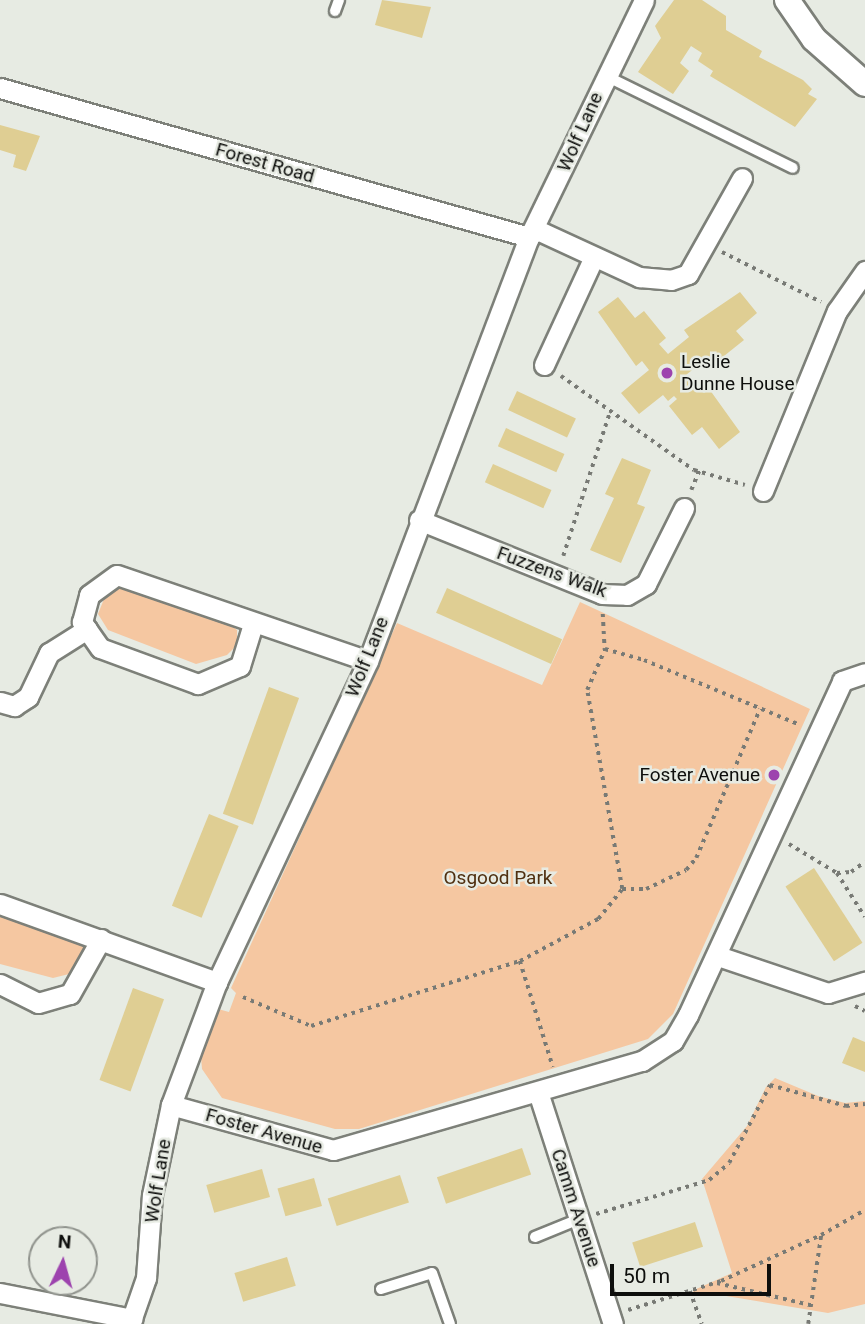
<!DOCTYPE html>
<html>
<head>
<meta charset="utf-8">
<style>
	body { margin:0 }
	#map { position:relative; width:865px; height:1324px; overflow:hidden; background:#e7ebe3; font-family:Roboto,sans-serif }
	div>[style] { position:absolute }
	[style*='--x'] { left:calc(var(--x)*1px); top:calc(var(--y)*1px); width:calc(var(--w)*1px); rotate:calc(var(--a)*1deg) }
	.green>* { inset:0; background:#f5c7a1 }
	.building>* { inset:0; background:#dfce93; transform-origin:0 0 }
	.path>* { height:3.5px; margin-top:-1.75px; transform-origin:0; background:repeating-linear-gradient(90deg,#787a75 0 3.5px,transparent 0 8.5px) }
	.roads { filter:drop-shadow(2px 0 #7d8079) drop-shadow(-2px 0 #7d8079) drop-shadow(0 2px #7d8079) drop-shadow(0 -2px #7d8079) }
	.service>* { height:10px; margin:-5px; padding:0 5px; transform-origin:5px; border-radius:5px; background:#fff }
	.minor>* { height:19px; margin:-9.5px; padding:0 9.5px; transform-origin:9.5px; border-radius:9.5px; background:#fff }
	.tertiary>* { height:24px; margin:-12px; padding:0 12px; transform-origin:12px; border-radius:12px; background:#fff }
	.dots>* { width:19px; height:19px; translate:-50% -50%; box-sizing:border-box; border:4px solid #e7ebe3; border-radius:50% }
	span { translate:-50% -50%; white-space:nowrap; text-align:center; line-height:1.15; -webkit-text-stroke:5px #e7ebe3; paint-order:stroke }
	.street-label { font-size:19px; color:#0e0f0d }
	.poi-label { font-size:19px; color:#0e0f0d }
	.left { translate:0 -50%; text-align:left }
	.right { translate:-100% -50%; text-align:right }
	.park-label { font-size:19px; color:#4f2f0f }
	.north { position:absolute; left:28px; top:1226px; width:70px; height:70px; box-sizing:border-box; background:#e7ebe3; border:2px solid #90938d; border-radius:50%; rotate:5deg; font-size:19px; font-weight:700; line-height:28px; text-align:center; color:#0e0f0d }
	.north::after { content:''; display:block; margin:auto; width:24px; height:32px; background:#9d43ae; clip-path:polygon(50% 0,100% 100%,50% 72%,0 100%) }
	.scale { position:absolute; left:610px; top:1264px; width:161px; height:32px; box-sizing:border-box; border:4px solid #0e0f0d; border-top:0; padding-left:9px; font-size:21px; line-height:24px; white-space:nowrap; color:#0e0f0d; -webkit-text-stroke:5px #e7ebe3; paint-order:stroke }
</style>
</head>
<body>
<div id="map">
	<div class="green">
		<i style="clip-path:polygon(119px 586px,227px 622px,237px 630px,237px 645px,227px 655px,196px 664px,108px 630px,98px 614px,106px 594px)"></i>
		<i style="clip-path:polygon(580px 602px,810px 709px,673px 1014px,648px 1039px,359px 1129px,335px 1129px,222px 1098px,202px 1069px,201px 1057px,218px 1009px,229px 1012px,236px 993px,231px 988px,397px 623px,542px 685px)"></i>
		<i style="clip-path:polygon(0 908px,83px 939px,84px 949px,69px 974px,53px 978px,0 964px)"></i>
		<i style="clip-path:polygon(775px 1078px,818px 1096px,845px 1103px,865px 1101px,865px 1304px,828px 1313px,702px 1292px,691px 1296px,694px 1290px,732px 1273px,702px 1179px,747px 1126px,766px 1087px)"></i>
	</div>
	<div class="building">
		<i style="clip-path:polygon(382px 0,431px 7px,422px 38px,375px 25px)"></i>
		<i style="clip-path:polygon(674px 0,702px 0,726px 16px,726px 30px,762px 51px,759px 57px,803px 80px,812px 89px,808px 94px,817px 99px,795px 127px,710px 76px,713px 71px,698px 61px,702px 53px,691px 46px,680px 63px,689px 71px,673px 94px,638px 72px,661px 38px,655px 26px)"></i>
		<i style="clip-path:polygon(0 125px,40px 136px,26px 171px,13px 167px,16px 155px,0 150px)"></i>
		<i style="clip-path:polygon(740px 292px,757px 313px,736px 331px,744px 340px,714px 364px,708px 357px,686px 375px,694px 385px,702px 379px,740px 432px,719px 449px,702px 427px,692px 435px,669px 406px,677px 399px,674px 396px,668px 401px,663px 395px,639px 414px,621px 393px,649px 370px,642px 361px,636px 366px,598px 312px,618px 297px,635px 318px,644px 311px,666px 338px,659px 344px,668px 354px,689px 337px,684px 330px)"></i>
		<i style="left:517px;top:391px;width:65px;height:21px;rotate:25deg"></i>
		<i style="left:506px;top:428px;width:64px;height:20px;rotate:24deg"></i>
		<i style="clip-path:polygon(622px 458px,651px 470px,637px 504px,645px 507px,621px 563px,590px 550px,614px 498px,605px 494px)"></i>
		<i style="left:493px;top:464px;width:64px;height:20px;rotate:24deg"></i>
		<i style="left:447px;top:588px;width:126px;height:27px;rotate:24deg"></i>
		<i style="left:269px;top:687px;width:32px;height:135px;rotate:20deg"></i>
		<i style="left:209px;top:814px;width:32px;height:99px;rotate:22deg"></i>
		<i style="left:814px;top:868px;width:89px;height:34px;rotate:57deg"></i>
		<i style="left:133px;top:988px;width:33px;height:98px;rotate:20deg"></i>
		<i style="clip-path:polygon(853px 1037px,865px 1042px,865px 1072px,842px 1063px)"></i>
		<i style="left:522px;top:1148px;width:28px;height:90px;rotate:71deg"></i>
		<i style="left:262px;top:1169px;width:29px;height:58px;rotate:74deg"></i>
		<i style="left:400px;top:1175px;width:29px;height:76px;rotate:72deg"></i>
		<i style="left:314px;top:1178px;width:29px;height:38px;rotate:74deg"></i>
		<i style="left:695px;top:1222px;width:26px;height:66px;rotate:72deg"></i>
		<i style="left:287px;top:1257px;width:30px;height:55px;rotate:73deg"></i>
	</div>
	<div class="path">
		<i style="--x:722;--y:252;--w:111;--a:26.8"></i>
		<i style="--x:561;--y:376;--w:163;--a:35.3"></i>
		<i style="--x:694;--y:470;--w:53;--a:16.4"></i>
		<i style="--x:691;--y:490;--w:21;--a:-67"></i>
		<i style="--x:563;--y:556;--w:152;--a:-72"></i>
		<i style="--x:603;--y:614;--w:35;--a:87"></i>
		<i style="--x:789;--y:844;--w:56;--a:31.1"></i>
		<i style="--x:837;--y:873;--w:14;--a:-4"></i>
		<i style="--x:851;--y:872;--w:17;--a:-36"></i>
		<i style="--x:837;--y:873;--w:52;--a:57.5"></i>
		<i style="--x:622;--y:889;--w:24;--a:0"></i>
		<i style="--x:646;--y:889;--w:44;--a:-25.4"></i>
		<i style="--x:686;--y:870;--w:16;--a:-50"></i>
		<i style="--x:696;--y:858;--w:162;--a:-66.8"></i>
		<i style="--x:520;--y:961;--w:111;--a:72.7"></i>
		<i style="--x:243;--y:997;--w:74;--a:23.1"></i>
		<i style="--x:311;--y:1026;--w:219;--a:-17.3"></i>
		<i style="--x:520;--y:961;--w:89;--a:-28.3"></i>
		<i style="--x:598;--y:919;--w:38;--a:-51"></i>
		<i style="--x:622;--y:889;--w:202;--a:-100"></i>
		<i style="--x:587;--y:690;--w:45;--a:-66.3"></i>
		<i style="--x:605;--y:649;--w:41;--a:15.8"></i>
		<i style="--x:644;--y:660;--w:169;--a:22.6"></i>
		<i style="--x:855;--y:1006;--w:11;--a:27"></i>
		<i style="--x:596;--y:1214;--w:118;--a:-16.7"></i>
		<i style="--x:709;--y:1180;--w:26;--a:-40"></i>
		<i style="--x:729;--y:1163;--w:88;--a:-62.3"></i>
		<i style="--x:770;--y:1085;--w:79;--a:15.4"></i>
		<i style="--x:846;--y:1106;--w:19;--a:-6"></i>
		<i style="--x:717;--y:1283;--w:96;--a:13.3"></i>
		<i style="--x:690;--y:1291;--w:35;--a:70"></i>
		<i style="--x:628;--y:1310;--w:97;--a:-17.3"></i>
		<i style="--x:721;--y:1281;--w:110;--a:-24.7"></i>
		<i style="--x:808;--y:1324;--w:90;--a:-81.7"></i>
		<i style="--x:821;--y:1235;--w:51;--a:-29.6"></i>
	</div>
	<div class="roads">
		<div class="service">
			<i style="--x:335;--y:11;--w:12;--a:-70"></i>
			<i style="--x:606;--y:76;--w:208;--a:26.2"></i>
			<i style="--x:535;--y:1237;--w:48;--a:-22.2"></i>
			<i style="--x:381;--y:1289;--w:53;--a:-17.4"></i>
			<i style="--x:432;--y:1273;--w:54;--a:70.6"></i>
		</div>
		<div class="minor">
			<i style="--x:0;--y:88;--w:550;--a:15.73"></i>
			<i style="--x:535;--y:229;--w:115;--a:24.8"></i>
			<i style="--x:639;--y:277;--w:32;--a:5"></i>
			<i style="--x:671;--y:280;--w:18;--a:-19"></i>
			<i style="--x:688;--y:274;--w:110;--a:-60.6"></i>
			<i style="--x:544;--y:365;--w:119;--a:-65.2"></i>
			<i style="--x:763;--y:491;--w:195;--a:-67.7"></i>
			<i style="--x:837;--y:311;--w:49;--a:-55"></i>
			<i style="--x:419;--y:520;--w:197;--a:22"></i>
			<i style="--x:602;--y:594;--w:25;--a:2"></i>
			<i style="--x:627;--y:595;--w:22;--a:-30"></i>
			<i style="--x:646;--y:584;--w:85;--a:-63.4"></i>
			<i style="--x:253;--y:624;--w:44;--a:107.2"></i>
			<i style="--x:240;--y:666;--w:46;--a:156.8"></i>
			<i style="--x:198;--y:684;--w:104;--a:-159.8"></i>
			<i style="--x:100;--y:648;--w:32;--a:-125"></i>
			<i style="--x:82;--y:622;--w:28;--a:-75"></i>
			<i style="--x:89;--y:595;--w:34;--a:-36"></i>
			<i style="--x:117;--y:575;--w:265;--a:18.9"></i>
			<i style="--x:0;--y:702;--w:15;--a:16"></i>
			<i style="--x:14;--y:706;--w:17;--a:-33"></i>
			<i style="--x:28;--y:697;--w:49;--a:-64.5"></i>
			<i style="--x:49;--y:653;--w:45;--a:-32.3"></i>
			<i style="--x:0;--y:904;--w:231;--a:19.8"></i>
			<i style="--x:718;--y:956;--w:116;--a:18.6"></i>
			<i style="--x:828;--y:993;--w:39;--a:-17"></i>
			<i style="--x:0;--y:984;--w:42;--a:26.6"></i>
			<i style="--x:38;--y:1003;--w:33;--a:-16"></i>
			<i style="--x:70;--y:994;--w:63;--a:-60.6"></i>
			<i style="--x:538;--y:1092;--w:244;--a:72.1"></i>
			<i style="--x:171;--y:1105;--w:168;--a:15.5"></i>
			<i style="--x:333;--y:1150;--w:322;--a:-16.1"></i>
			<i style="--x:642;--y:1061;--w:37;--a:-33"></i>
			<i style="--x:673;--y:1041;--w:30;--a:-60"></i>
			<i style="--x:688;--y:1015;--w:368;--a:-65.2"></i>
			<i style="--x:842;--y:681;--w:24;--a:-19"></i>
			<i style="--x:0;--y:1293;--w:135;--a:11.1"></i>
			<i style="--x:130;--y:1324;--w:49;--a:-70.8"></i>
			<i style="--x:146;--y:1278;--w:83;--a:-85.9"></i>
			<i style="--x:152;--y:1195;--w:92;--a:-78.1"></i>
			<i style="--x:171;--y:1105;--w:131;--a:-69.5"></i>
			<i style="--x:217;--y:982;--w:355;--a:-64.8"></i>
			<i style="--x:368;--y:661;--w:454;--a:-69.2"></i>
			<i style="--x:529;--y:237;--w:263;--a:-64.1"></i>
		</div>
		<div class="tertiary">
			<i style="--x:787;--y:0;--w:47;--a:55.3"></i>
			<i style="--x:814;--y:39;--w:68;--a:41.4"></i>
		</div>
	</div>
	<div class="dots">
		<i style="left:667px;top:373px;background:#9d43ae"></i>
		<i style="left:774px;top:775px;background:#9d43ae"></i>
	</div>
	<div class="street-label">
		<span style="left:580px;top:132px;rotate:-66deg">Wolf Lane</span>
		<span style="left:265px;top:163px;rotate:16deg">Forest Road</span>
		<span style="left:552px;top:572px;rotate:20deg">Fuzzens Walk</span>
		<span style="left:367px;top:657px;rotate:-68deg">Wolf Lane</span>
		<span style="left:264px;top:1131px;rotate:16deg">Foster Avenue</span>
		<span style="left:158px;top:1181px;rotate:-81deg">Wolf Lane</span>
		<span style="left:576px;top:1208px;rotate:72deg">Camm Avenue</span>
	</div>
	<div class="poi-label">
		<span class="left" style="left:681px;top:373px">Leslie<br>Dunne House</span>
		<span class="right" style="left:760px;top:775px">Foster Avenue</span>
	</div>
	<div class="park-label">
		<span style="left:498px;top:878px">Osgood Park</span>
	</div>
	<div class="north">N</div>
	<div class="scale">50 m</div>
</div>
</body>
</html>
